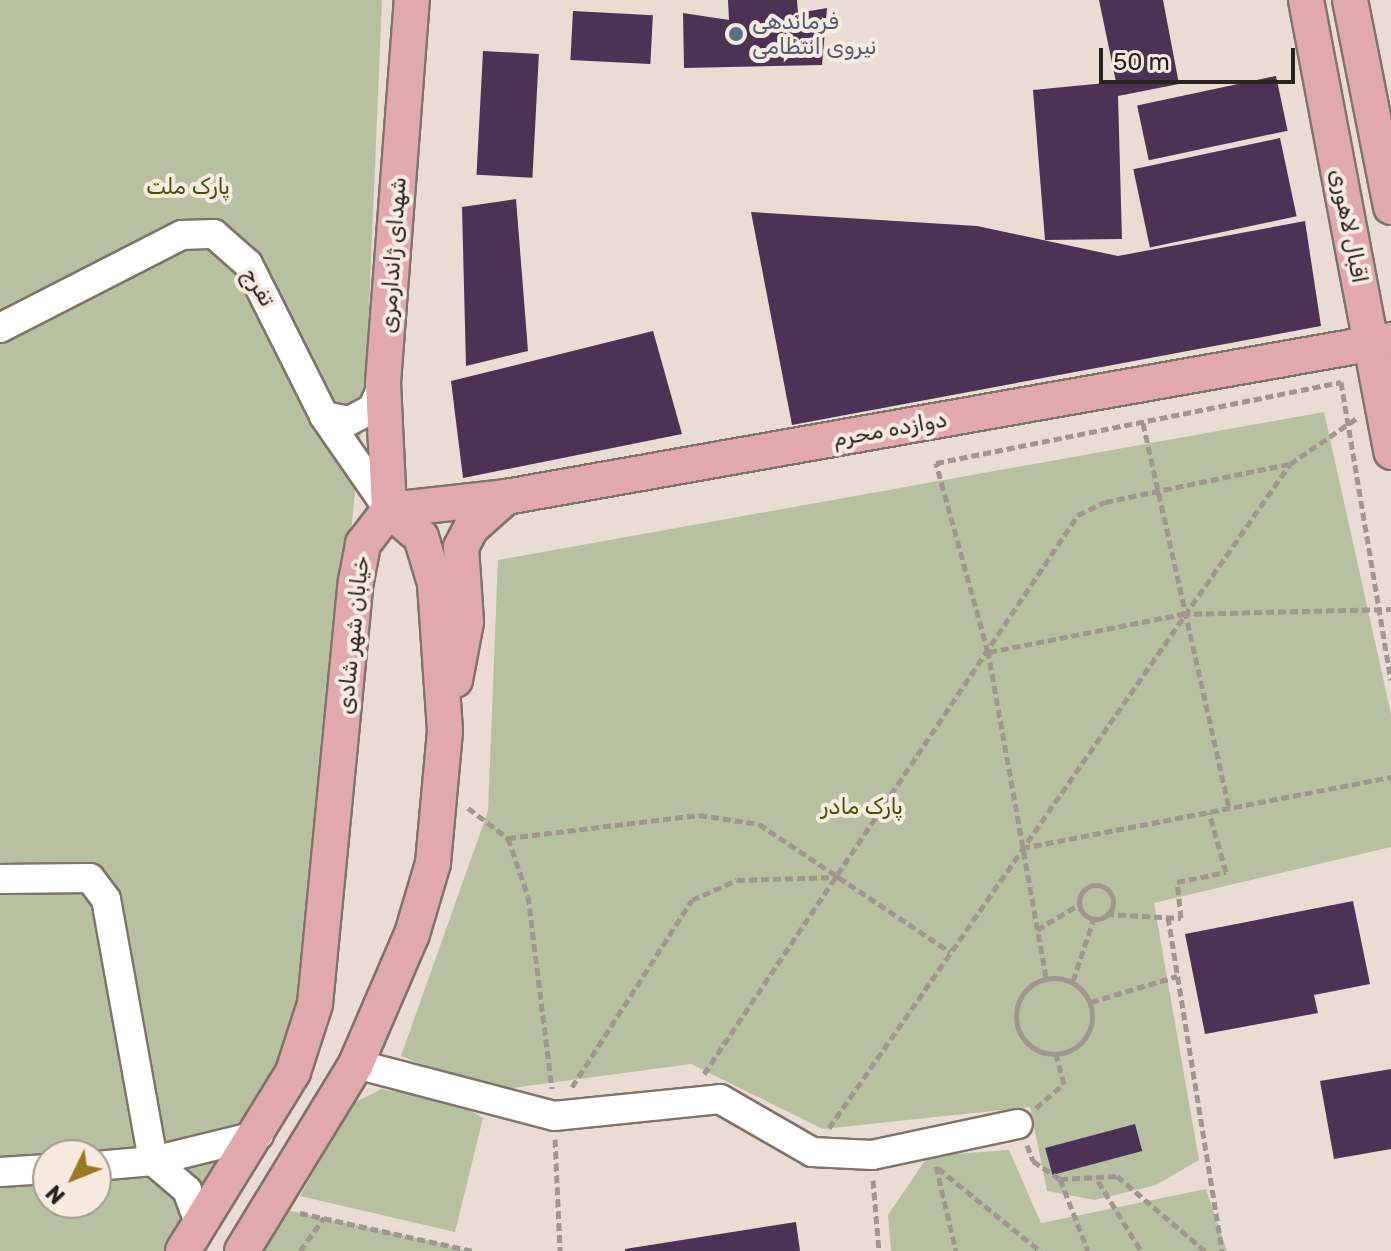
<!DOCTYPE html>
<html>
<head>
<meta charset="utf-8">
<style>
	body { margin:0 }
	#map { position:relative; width:1391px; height:1251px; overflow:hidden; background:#eadcd2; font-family:Rubik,Cairo,sans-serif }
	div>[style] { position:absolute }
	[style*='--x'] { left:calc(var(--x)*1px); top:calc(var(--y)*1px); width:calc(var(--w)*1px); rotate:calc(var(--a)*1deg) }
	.green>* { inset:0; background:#b7c1a2 }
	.building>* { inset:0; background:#4c3355; transform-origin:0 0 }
	.path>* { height:5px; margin-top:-2.5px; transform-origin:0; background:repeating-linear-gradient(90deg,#a1968f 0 8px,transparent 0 12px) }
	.path>.ring { margin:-2.5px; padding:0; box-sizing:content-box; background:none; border:5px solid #a1968f; border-radius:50% }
	.roads { filter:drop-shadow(2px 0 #80746a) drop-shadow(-2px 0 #80746a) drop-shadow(0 2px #80746a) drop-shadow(0 -2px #80746a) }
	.minor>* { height:28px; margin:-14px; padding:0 14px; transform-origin:14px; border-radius:14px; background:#fff }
	.major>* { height:34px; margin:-17px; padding:0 17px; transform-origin:17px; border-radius:17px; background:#e2a9ac }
	.dots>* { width:22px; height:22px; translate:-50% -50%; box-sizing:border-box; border:4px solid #f7eadf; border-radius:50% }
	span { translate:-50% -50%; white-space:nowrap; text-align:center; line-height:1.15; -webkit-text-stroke:8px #f7eadf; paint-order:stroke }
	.service-label { font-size:22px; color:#4e5e75 }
	.left { translate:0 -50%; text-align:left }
	.park-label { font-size:22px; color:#425207 }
	.street-label { font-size:22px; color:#28231f }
	.north { position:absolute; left:32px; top:1139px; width:80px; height:80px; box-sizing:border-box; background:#f7eadf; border:2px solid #a49a92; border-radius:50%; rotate:227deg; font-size:22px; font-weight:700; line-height:32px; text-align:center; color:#28231f }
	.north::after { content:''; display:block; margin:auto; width:28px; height:36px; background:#997922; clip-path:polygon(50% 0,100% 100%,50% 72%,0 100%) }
	.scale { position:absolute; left:1099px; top:48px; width:196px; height:36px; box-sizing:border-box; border:4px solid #28231f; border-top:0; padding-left:10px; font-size:24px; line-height:28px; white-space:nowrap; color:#28231f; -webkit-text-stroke:6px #f7eadf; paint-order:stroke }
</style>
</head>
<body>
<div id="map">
	<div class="green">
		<i style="clip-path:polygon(evenodd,0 0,382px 0,366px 380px,324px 807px,290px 1043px,215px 1185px,167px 1251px,0 1251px,0 0,48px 1155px,96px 1155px,96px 1203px,48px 1203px,48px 1155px)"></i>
		<i style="clip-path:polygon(1324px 412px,1391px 714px,1391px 847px,1154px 903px,1199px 1160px,1156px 1185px,1095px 1200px,1047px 1191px,1030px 1107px,823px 1129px,691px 1064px,490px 1091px,401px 1056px,488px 811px,498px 560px)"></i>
		<i style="clip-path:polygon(382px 1089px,459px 1104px,483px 1118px,455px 1232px,300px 1196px,353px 1103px)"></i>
		<i style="clip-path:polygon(1009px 1150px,1041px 1223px,1206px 1189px,1227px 1251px,891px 1251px,888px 1215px,928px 1156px)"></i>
		<i style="clip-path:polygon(272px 1207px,440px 1243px,467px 1251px,242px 1251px)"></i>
	</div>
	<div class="building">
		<i style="clip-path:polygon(728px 0,797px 0,798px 13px,827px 8px,822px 65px,684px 68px,683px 13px,729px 20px)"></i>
		<i style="clip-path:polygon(1099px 0,1163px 0,1179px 84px,1118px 96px,1122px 239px,1045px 240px,1033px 90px,1116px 82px)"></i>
		<i style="left:573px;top:11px;width:80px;height:49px;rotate:3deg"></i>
		<i style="left:483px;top:51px;width:56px;height:124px;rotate:3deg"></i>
		<i style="left:1276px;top:76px;width:56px;height:142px;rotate:78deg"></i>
		<i style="left:1280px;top:138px;width:80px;height:150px;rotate:78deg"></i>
		<i style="clip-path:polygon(516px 199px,528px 351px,466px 366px,462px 207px)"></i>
		<i style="clip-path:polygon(751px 212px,977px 226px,1118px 256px,1305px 221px,1321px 326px,792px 425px)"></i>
		<i style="clip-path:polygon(653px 331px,682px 434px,463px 478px,451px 381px)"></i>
		<i style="clip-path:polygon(1353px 901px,1370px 984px,1314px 995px,1318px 1013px,1205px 1034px,1185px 934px)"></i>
		<i style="clip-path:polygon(1391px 1069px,1391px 1149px,1334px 1159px,1320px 1081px)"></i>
		<i style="left:1135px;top:1124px;width:28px;height:93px;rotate:75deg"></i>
		<i style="clip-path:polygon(796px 1222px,800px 1251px,625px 1251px,625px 1249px)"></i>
	</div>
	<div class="path">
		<i style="--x:1143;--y:423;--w:394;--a:77.4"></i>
		<i style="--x:989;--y:652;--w:197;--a:-11.1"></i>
		<i style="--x:1182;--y:614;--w:209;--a:-1.4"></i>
		<i style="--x:468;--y:808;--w:50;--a:36.9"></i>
		<i style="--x:508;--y:838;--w:61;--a:71"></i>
		<i style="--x:528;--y:896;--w:194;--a:82.9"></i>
		<i style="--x:508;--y:838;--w:192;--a:-6.9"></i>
		<i style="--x:699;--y:815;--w:61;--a:8.5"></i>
		<i style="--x:759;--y:824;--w:230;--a:33.8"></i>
		<i style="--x:1022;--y:848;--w:376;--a:-10.9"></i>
		<i class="ring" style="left:1079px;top:885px;width:29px;height:29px"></i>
		<i style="--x:1106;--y:914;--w:75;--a:3.1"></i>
		<i style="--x:1181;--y:918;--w:36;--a:-96"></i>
		<i style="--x:1177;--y:882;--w:50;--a:-11.5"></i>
		<i style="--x:1226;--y:872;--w:62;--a:-105.8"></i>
		<i style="--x:1168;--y:917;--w:338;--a:80.8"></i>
		<i style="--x:1037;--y:930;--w:48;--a:-31.4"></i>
		<i style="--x:1046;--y:977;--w:330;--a:-100.1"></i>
		<i style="--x:988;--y:652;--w:196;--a:-105.4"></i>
		<i style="--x:936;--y:463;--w:413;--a:-11.3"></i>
		<i style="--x:1341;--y:382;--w:302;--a:80.5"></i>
		<i class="ring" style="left:1016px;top:978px;width:71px;height:71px"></i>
		<i style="--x:1073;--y:981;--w:66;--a:-71.6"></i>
		<i style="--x:1091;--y:1002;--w:90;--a:-16.8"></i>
		<i style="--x:704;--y:1074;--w:673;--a:-56.22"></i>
		<i style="--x:1078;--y:515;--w:30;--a:-26"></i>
		<i style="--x:1105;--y:502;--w:188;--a:-11.7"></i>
		<i style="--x:572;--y:1087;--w:222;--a:-57.3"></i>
		<i style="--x:692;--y:900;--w:49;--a:-24"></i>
		<i style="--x:737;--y:880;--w:103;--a:-1.7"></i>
		<i style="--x:1036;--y:1108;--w:37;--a:-41"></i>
		<i style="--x:1064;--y:1084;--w:31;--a:-105"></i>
		<i style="--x:829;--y:1128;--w:808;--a:-55.23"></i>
		<i style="--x:1290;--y:464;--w:81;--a:-34.5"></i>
		<i style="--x:555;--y:1139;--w:112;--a:87.4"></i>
		<i style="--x:1027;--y:1145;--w:17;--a:69"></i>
		<i style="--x:1033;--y:1161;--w:32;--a:34"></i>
		<i style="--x:1060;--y:1179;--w:77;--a:68.7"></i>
		<i style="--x:936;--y:1166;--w:87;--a:76.8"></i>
		<i style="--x:938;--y:1168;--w:132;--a:39.1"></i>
		<i style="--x:1060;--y:1179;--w:57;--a:-3"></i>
		<i style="--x:1117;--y:1176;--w:116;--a:40.4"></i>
		<i style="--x:873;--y:1180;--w:71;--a:85.2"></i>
		<i style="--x:1098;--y:1181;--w:82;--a:58.4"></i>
		<i style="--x:300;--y:1213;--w:177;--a:12.4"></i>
		<i style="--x:300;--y:1251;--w:41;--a:-54"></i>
	</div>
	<div class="roads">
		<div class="minor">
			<i style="--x:0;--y:328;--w:204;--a:-27.1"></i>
			<i style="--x:182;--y:235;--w:32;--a:-2"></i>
			<i style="--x:214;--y:234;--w:45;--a:41.4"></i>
			<i style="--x:248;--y:264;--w:170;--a:63.4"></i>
			<i style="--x:324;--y:416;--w:114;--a:55.3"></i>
			<i style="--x:324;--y:416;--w:25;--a:11"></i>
			<i style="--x:349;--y:421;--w:27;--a:-28"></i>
			<i style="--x:373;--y:408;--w:27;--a:-68"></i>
			<i style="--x:0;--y:879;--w:90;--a:-0.6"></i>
			<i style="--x:90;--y:878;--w:26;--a:53"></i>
			<i style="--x:106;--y:899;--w:266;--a:79.8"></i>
			<i style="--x:153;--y:1161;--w:45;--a:40.5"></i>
			<i style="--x:187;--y:1190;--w:38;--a:70"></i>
			<i style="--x:356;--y:1064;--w:205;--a:14.7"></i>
			<i style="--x:554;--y:1116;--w:167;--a:-5.8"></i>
			<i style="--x:720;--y:1099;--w:106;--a:29.9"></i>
			<i style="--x:812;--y:1152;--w:60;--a:2.9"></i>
			<i style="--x:872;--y:1155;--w:149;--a:-12"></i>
			<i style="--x:96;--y:1166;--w:57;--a:-5"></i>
			<i style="--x:153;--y:1161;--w:109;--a:-13.8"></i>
			<i style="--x:0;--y:1172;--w:48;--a:-3.6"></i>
		</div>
		<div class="major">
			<i style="--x:1306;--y:0;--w:460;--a:79.3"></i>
			<i style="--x:1350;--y:0;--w:211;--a:78.8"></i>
			<i style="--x:389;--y:510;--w:118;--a:-6.3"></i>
			<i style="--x:506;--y:497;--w:899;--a:-10.06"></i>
			<i style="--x:389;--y:510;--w:127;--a:-92.7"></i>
			<i style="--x:383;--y:383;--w:384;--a:-85.7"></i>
			<i style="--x:455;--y:680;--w:59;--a:-79.3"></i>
			<i style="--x:466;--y:622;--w:75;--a:-93.8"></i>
			<i style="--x:461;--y:547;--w:21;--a:-62"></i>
			<i style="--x:471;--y:528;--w:47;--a:-41.5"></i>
			<i style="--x:183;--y:1251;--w:210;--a:-58.4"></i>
			<i style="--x:293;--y:1072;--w:71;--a:-72.1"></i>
			<i style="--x:315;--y:1004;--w:425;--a:-84.5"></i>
			<i style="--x:356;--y:581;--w:38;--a:-79"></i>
			<i style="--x:363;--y:544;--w:43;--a:-52.6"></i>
			<i style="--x:242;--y:1251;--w:219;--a:-58.6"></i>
			<i style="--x:356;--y:1064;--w:142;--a:-66.7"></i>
			<i style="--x:412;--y:934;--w:74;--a:-73.5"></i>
			<i style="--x:433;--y:863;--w:133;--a:-84.8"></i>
			<i style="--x:445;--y:731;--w:148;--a:-93.9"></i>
			<i style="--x:435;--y:583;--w:48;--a:-106.9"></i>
			<i style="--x:421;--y:537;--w:42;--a:-139.8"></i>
		</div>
	</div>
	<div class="dots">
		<i style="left:736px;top:34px;background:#5c6f8a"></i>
	</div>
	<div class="service-label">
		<span class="left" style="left:752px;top:34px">فرماندهی<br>نیروی انتظامی</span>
	</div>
	<div class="park-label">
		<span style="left:188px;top:187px">پارک ملت</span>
		<span style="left:862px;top:807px">پارک مادر</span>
	</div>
	<div class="street-label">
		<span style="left:1349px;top:226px;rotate:79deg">اقبال لاهوری</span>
		<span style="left:393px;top:255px;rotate:-86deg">شهدای ژاندارمری</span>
		<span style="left:259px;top:287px;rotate:59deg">تفرج</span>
		<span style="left:890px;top:429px;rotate:-10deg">دوازده محرم</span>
		<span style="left:353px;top:635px;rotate:-84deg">خیابان شهر شادی</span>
	</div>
	<div class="north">N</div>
	<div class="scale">50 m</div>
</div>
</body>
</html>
